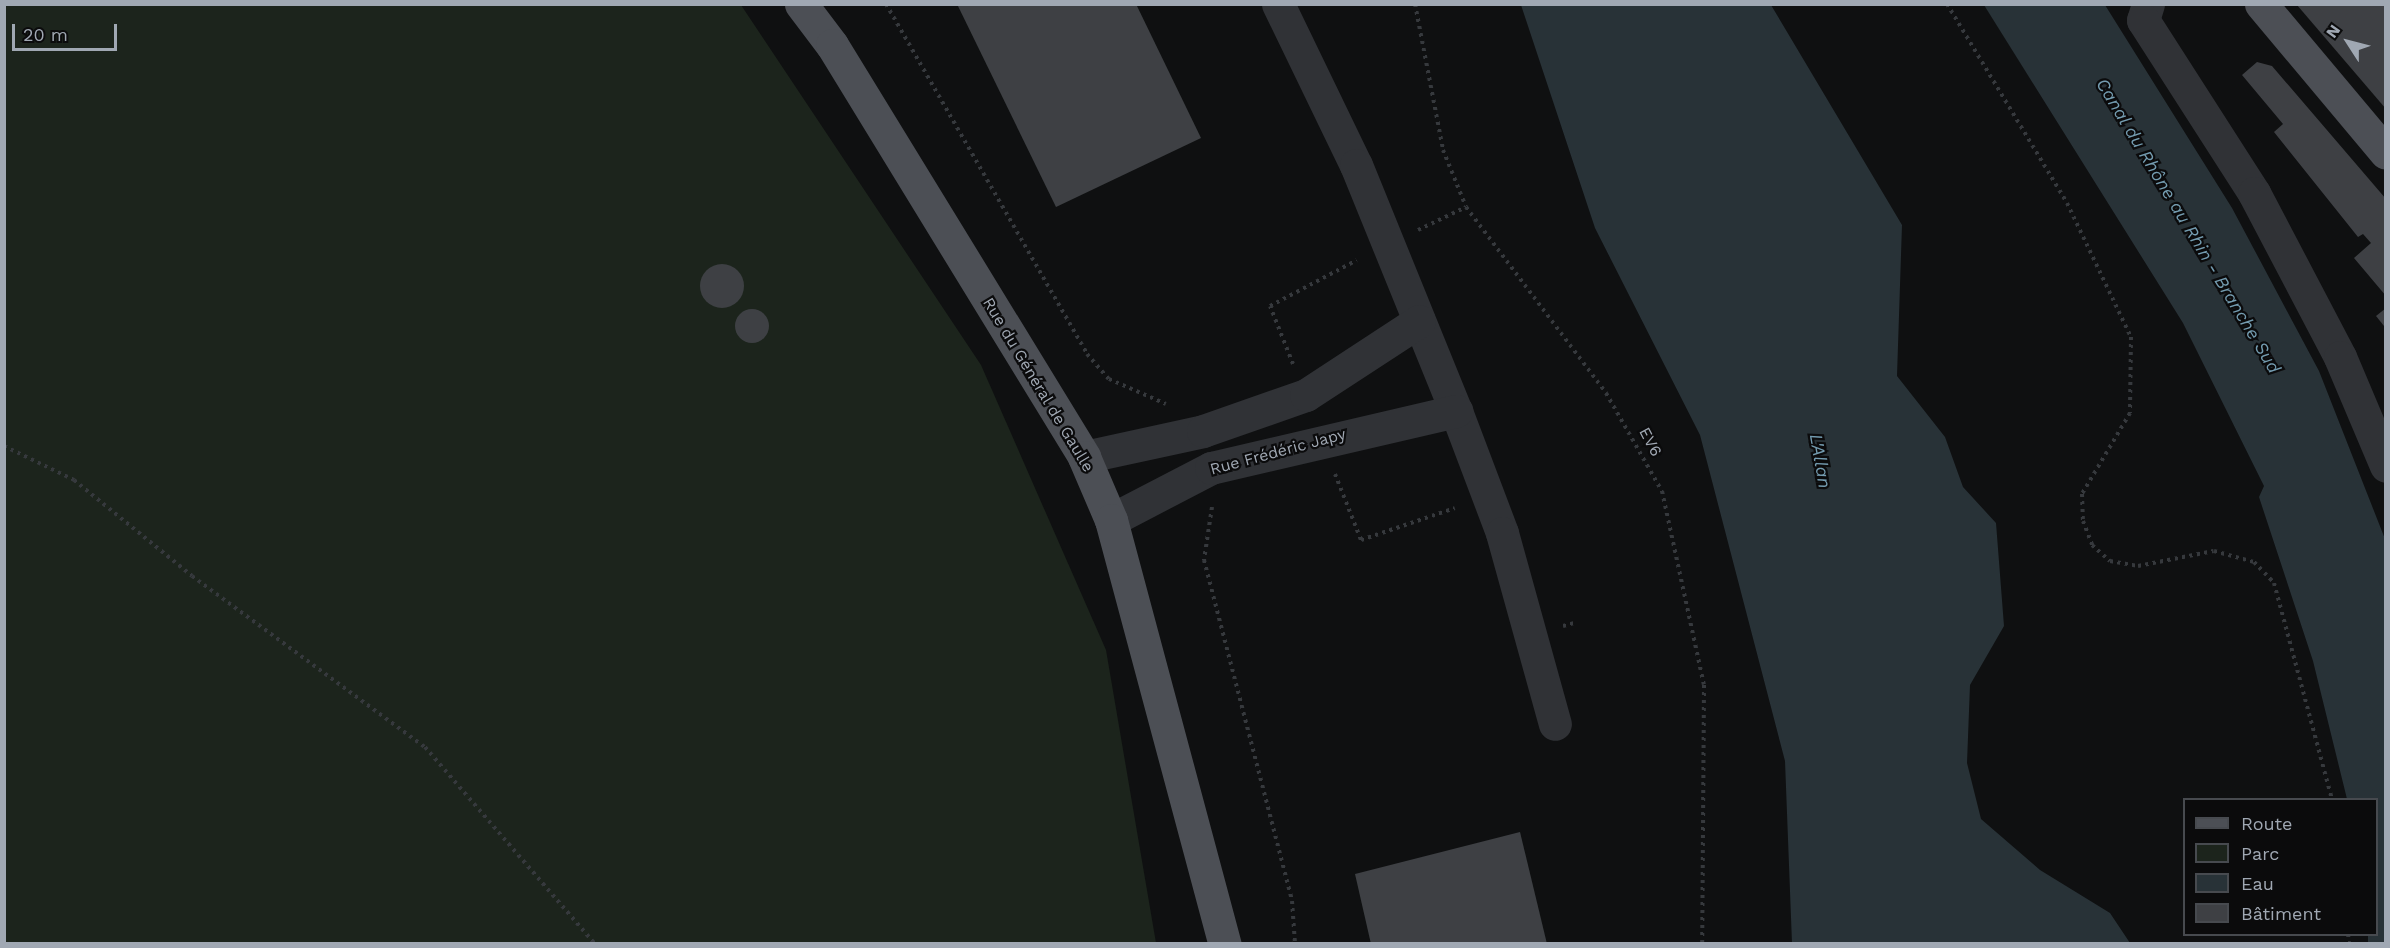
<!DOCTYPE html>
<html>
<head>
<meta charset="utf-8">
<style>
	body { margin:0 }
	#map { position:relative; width:2390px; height:948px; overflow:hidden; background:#0f1011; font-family:"Work Sans",sans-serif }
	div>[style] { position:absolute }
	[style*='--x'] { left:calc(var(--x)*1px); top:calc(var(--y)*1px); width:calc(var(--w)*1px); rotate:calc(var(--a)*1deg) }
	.green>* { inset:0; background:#1c241c }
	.water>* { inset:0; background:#283237 }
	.building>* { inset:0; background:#3e4044 }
	.round { border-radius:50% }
	.path>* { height:4px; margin-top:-2px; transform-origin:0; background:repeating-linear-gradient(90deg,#36393d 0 3px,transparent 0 7.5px) }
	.minor>* { height:33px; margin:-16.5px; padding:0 16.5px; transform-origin:16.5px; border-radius:16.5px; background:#303236 }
	.major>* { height:33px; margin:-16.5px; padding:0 16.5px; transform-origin:16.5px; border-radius:16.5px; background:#4c4f55 }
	span { translate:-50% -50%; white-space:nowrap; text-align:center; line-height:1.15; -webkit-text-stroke:4.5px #0b0b0c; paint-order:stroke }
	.street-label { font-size:16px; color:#a0a8b3 }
	.water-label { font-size:18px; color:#749cb0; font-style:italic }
	.frame { position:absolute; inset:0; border:6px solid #a0a8b3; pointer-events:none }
	.legend { position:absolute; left:2183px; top:798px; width:195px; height:138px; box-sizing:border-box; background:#0b0b0c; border:2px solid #474a4f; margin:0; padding:8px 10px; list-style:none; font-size:18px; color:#a0a8b3 }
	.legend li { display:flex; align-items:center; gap:12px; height:30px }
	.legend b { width:30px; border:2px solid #474a4f }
	.north { position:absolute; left:2318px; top:12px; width:60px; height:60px; -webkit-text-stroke:4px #0b0b0c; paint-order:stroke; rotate:306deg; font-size:16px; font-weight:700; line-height:24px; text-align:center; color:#a0a8b3 }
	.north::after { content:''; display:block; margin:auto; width:21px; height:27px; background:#a0a8b3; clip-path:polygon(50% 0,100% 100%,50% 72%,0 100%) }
	.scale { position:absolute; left:12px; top:24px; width:105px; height:27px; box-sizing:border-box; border:3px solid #a0a8b3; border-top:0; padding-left:8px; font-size:18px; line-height:21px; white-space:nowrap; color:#a0a8b3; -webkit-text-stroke:4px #0b0b0c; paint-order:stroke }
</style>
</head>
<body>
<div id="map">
	<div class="green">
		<i style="clip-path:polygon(5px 4px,741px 5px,981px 365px,1106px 650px,1156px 943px,5px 943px)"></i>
	</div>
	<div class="water">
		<i style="clip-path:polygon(1521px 5px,1771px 5px,1902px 225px,1897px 376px,1945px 437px,1963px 487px,1996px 523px,2004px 626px,1970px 685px,1967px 763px,1981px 819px,2040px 870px,2110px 913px,2130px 943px,1792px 943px,1785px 761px,1700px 435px,1595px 228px)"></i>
		<i style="clip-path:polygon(1984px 5px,2105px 5px,2232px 208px,2319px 371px,2385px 539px,2385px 943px,2368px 943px,2368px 935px,2376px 934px,2376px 800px,2347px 799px,2313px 661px,2259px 497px,2264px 486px,2183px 323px)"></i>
	</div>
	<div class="building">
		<i style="clip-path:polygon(957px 4px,1136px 4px,1201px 138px,1056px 207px)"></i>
		<i style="clip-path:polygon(2297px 5px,2386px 5px,2386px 109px)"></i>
		<i style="clip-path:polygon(2257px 62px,2272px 66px,2386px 199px,2386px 296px,2354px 258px,2371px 243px,2363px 234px,2358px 237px,2274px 132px,2283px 124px,2242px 75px)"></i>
		<i class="round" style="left:700px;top:264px;width:44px;height:44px"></i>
		<i style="clip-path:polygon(2386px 308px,2386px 324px,2384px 326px,2376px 316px)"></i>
		<i class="round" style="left:735px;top:309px;width:34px;height:34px"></i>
		<i style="clip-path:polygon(1520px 832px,1547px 944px,1371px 944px,1355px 874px)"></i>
	</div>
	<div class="path">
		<i style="--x:886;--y:4;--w:404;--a:60.1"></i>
		<i style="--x:1087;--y:354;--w:33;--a:49"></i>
		<i style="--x:1109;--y:379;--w:62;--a:23.7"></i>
		<i style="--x:1415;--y:4;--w:149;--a:79.1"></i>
		<i style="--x:1443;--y:150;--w:61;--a:68"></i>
		<i style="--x:1466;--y:207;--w:233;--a:53"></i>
		<i style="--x:1606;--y:393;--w:113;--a:60.3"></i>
		<i style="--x:1662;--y:491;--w:198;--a:77.8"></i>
		<i style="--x:1704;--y:685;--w:259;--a:90.4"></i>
		<i style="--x:1947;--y:4;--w:232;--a:58.9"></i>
		<i style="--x:2067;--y:203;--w:148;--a:64.5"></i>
		<i style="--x:2131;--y:337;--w:76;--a:90.8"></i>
		<i style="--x:2130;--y:413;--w:94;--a:120.7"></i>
		<i style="--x:2082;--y:494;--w:27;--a:88"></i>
		<i style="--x:2083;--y:521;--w:26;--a:69"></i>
		<i style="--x:2092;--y:545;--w:24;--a:42"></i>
		<i style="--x:2110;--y:561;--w:28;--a:10"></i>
		<i style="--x:2138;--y:566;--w:77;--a:-11.2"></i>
		<i style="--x:2214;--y:551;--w:41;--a:15.4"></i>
		<i style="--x:2254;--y:562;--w:29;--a:46"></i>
		<i style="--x:2274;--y:583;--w:225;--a:75"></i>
		<i style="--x:1418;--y:230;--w:53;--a:-25.6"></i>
		<i style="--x:1293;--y:364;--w:62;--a:-111.6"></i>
		<i style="--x:1270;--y:306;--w:98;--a:-27.9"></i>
		<i style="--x:4;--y:446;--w:78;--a:25.9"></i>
		<i style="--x:74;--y:480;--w:152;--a:39.1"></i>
		<i style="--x:192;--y:576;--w:289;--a:36.3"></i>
		<i style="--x:425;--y:747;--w:260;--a:49.2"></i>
		<i style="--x:1335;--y:474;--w:71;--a:68.5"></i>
		<i style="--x:1361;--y:540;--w:99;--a:-18.8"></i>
		<i style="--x:1212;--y:507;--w:54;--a:98.6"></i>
		<i style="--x:1204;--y:560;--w:352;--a:75.5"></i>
		<i style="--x:1292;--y:901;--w:43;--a:86"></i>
		<i style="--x:1563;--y:626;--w:11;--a:-15"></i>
		<i style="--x:2348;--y:934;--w:10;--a:84"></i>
	</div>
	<div class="minor">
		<i style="--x:1278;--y:4;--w:179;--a:64.2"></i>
		<i style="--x:1356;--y:165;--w:266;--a:67.9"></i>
		<i style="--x:1456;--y:411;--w:130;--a:69.3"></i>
		<i style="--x:1502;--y:533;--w:198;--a:74.5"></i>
		<i style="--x:2148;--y:4;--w:17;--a:107"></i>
		<i style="--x:2143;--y:20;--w:206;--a:57.3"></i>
		<i style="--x:2254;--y:193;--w:185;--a:62.3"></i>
		<i style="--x:2340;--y:357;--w:118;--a:67.1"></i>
		<i style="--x:1084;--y:457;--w:122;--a:-12.3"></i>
		<i style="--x:1203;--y:431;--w:109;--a:-19.3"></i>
		<i style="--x:1306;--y:395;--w:135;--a:-33.2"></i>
		<i style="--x:1111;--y:520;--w:113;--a:-27.5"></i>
		<i style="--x:1211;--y:468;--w:252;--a:-13.1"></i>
	</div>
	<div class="major">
		<i style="--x:801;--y:4;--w:51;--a:52.9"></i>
		<i style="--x:832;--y:45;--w:483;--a:58.5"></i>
		<i style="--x:1084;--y:457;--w:69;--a:66.8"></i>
		<i style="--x:1111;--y:520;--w:439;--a:75"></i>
		<i style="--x:2261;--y:4;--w:194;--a:50"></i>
	</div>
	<div class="street-label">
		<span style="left:1038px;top:385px;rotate:59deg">Rue du Général de Gaulle</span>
		<span style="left:1650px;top:442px;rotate:62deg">EV6</span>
		<span style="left:1278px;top:452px;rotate:-15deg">Rue Frédéric Japy</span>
	</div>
	<div class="water-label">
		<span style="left:2188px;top:226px;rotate:59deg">Canal du Rhône au Rhin - Branche Sud</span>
		<span style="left:1820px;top:461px;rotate:80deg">L'Allan</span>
	</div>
	<div class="frame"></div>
	<ul class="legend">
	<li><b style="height:8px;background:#4c4f55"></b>Route</li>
	<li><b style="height:16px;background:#1c241c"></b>Parc</li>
	<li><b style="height:16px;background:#283237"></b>Eau</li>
	<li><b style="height:16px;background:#3e4044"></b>Bâtiment</li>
	</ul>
	<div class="north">N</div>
	<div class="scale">20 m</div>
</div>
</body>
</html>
